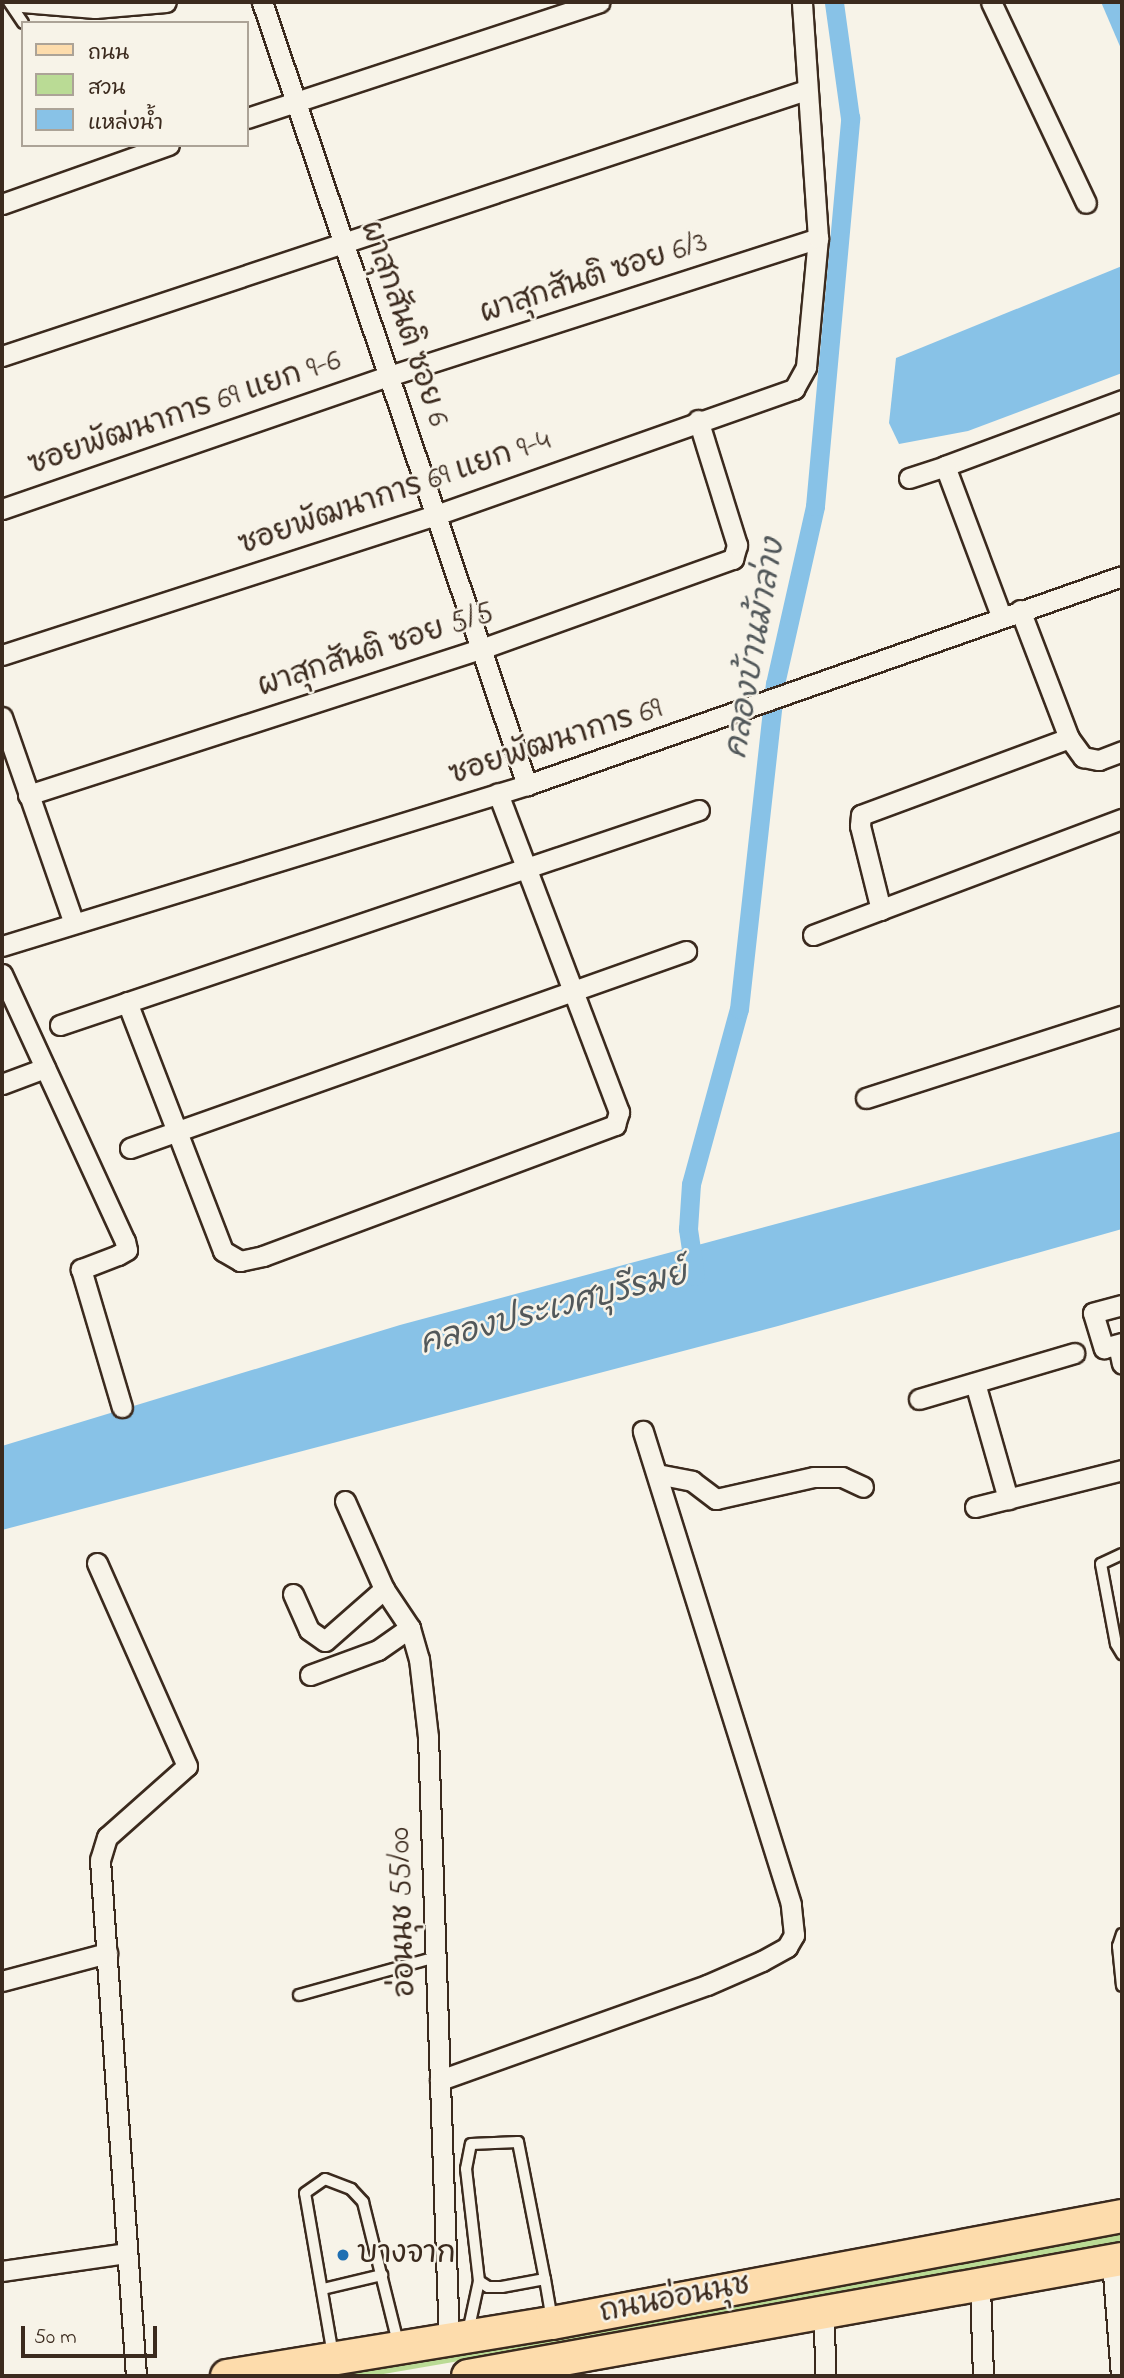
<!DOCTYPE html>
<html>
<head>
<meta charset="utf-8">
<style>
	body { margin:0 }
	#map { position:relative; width:1124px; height:2378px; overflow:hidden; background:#f7f3e8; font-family:"Indie Flower","Playpen Sans Thai",sans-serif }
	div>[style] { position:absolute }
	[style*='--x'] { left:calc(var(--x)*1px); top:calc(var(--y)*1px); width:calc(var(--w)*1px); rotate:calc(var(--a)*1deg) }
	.green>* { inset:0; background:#badb95 }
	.water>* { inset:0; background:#88c2e7 }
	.canal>* { height:19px; margin:-9.5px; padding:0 9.5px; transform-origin:9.5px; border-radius:9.5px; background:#88c2e7 }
	.roads { filter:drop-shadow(2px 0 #3b2a1e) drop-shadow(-2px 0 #3b2a1e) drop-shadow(0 2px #3b2a1e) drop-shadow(0 -2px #3b2a1e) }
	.lane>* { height:10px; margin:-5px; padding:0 5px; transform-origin:5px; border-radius:5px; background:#f7f3e8 }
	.street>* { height:19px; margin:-9.5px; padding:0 9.5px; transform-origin:9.5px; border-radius:9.5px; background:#f7f3e8 }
	.primary>* { height:32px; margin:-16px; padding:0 16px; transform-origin:16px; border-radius:16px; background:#fddcac }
	.dots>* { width:19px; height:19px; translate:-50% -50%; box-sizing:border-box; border:4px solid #f7f3e8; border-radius:50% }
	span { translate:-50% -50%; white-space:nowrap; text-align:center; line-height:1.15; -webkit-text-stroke:5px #f7f3e8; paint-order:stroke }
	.street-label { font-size:30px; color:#3b2a1e }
	.poi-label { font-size:30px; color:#3b2a1e }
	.left { translate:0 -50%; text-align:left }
	.water-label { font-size:32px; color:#52585a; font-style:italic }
	.frame { position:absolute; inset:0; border:4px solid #3b2a1e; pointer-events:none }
	.legend { position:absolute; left:21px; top:21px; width:228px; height:126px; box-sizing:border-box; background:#f7f3e8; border:2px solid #aca397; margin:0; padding:9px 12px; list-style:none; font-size:21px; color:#3b2a1e }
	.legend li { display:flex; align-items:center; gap:14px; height:35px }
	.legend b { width:35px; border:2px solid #aca397 }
	.scale { position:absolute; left:21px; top:2326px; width:136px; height:32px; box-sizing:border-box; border:4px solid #3b2a1e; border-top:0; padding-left:9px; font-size:21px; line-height:24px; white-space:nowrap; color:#3b2a1e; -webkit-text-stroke:5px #f7f3e8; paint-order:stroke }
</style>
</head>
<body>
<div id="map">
	<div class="green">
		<i style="clip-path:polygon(1122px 2234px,1122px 2243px,991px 2269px,372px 2376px,314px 2376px)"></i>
	</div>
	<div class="water">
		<i style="clip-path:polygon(1101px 2px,1122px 2px,1122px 51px)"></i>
		<i style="clip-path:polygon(1122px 266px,1122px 373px,968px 431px,899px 444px,889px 423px,896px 358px)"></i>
		<i style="clip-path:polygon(1122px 1131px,1122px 1229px,778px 1326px,2px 1530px,2px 1446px,400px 1325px)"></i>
	</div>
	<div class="canal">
		<i style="--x:695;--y:1276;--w:48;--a:-98.5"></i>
		<i style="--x:688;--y:1229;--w:45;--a:-86.2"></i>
		<i style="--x:691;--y:1184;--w:181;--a:-74.7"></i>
		<i style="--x:739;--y:1009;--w:327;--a:-83.7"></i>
		<i style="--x:775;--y:684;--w:182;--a:-77.3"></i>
		<i style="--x:815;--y:506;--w:390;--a:-84.8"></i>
		<i style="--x:850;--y:118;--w:117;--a:-97.9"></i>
	</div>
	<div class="roads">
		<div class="lane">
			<i style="--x:9;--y:2;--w:25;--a:56"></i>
			<i style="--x:1122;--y:1554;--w:23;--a:155"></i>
			<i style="--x:1101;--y:1564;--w:81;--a:79.4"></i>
			<i style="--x:1116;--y:1644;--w:12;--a:59"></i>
			<i style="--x:1122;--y:1934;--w:13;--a:108"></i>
			<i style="--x:1118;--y:1946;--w:40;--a:84.3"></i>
			<i style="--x:299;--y:1995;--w:142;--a:-15.5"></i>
			<i style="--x:545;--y:2279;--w:44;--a:169.5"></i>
			<i style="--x:502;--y:2287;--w:14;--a:180"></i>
			<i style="--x:488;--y:2287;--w:11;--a:-146"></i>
			<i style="--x:479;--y:2281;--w:113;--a:-96.6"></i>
			<i style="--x:466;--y:2169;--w:25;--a:-79"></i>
			<i style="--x:471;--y:2144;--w:47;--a:-2.4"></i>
			<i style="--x:518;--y:2142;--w:140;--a:78.9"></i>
			<i style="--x:545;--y:2279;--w:42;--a:80.3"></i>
			<i style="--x:323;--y:2289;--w:61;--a:-13.3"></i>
			<i style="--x:468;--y:2332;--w:52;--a:-77.8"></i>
			<i style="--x:333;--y:2355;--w:164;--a:-99.8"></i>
			<i style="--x:305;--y:2193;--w:24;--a:-35"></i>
			<i style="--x:325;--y:2179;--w:28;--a:21"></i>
			<i style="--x:351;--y:2189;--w:18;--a:47"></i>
			<i style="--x:363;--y:2202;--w:144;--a:76"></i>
		</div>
		<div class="street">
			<i style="--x:22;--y:2;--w:73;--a:4.7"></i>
			<i style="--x:95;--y:8;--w:71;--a:-4.8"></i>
			<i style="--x:262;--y:2;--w:827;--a:71.3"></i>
			<i style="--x:991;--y:2;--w:222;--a:64.7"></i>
			<i style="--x:247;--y:118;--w:371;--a:-18.2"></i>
			<i style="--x:2;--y:204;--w:177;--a:-19.5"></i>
			<i style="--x:2;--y:356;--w:847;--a:-18.31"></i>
			<i style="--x:945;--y:466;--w:189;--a:-20.4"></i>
			<i style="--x:909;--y:478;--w:38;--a:-18"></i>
			<i style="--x:945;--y:466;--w:160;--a:69.5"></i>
			<i style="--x:2;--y:509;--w:409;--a:-19"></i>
			<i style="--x:389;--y:376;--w:451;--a:-17.8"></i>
			<i style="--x:1020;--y:610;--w:137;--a:69.1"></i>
			<i style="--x:1069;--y:738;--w:24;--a:54"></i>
			<i style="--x:1083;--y:757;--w:16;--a:11"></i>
			<i style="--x:1099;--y:760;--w:25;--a:-21"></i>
			<i style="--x:2;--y:655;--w:456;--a:-17.9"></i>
			<i style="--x:436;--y:515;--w:380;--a:-19.4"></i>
			<i style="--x:794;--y:389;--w:25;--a:-61"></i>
			<i style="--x:806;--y:367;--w:130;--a:-84.7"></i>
			<i style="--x:818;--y:238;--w:237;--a:-93.9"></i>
			<i style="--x:2;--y:717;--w:216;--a:70.8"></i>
			<i style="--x:28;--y:795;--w:476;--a:-17.9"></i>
			<i style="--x:481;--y:649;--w:268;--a:-19.7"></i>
			<i style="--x:733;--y:559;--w:15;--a:-74"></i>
			<i style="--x:737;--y:545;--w:131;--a:-107.3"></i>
			<i style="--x:881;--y:910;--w:87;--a:-104"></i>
			<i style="--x:860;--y:826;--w:11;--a:-85"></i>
			<i style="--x:861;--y:815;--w:222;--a:-20.3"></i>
			<i style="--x:813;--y:935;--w:330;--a:-20.6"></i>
			<i style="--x:2;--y:946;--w:549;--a:-17.05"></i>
			<i style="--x:527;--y:785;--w:631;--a:-19.35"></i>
			<i style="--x:2;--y:974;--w:294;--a:65.3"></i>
			<i style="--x:125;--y:1241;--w:9;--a:77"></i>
			<i style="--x:127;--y:1250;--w:10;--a:151"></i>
			<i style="--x:118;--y:1255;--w:40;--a:159"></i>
			<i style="--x:81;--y:1269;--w:144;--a:73.5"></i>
			<i style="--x:127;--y:1002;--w:267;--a:68.9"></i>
			<i style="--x:223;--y:1251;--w:20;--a:30"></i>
			<i style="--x:240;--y:1261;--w:24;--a:-12"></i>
			<i style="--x:263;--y:1256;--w:376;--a:-20.4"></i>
			<i style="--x:615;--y:1125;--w:14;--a:-73"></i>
			<i style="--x:619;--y:1112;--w:341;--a:-110.8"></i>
			<i style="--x:60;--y:1025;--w:674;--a:-18.6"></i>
			<i style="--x:2;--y:1084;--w:46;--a:-20.4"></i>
			<i style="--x:866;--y:1098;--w:269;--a:-17.8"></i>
			<i style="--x:130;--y:1148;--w:590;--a:-19.51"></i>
			<i style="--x:1122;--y:1305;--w:30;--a:165"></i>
			<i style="--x:1093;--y:1313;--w:37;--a:73"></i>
			<i style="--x:1104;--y:1348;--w:19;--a:-16"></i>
			<i style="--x:1118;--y:1345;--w:19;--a:78"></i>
			<i style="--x:975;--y:1383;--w:121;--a:74.1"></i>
			<i style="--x:919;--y:1399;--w:162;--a:-16.5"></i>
			<i style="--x:657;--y:1474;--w:36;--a:11"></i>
			<i style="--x:692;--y:1481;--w:30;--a:37"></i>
			<i style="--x:716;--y:1499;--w:100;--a:-12.7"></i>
			<i style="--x:814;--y:1477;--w:28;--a:0"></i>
			<i style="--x:842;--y:1477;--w:23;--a:25"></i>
			<i style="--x:345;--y:1501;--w:96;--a:66.1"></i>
			<i style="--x:384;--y:1589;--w:47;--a:56.3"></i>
			<i style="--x:410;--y:1628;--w:32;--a:74"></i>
			<i style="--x:419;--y:1659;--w:79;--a:83.4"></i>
			<i style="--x:428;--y:1737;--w:603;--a:88.01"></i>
			<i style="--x:975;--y:1507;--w:152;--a:-14.1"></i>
			<i style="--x:97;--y:1563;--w:222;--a:66.1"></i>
			<i style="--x:187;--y:1766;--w:107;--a:138.4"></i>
			<i style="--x:107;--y:1837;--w:24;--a:107"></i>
			<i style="--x:100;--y:1860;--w:517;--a:86.01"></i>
			<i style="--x:293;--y:1594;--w:39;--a:66"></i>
			<i style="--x:309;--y:1630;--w:19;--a:35"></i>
			<i style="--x:325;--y:1641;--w:79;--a:-41.4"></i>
			<i style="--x:310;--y:1675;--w:72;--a:-20.2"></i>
			<i style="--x:378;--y:1650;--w:39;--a:-35"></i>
			<i style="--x:2;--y:1981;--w:109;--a:-14.9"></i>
			<i style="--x:440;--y:2080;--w:283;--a:-19.6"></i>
			<i style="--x:707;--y:1985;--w:60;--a:-23.6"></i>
			<i style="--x:762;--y:1961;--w:29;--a:-29"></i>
			<i style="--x:787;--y:1947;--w:14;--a:-60"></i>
			<i style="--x:794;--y:1935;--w:31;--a:-96"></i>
			<i style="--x:791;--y:1904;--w:496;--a:-107.4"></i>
			<i style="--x:1112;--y:2261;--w:115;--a:85.5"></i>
			<i style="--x:2;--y:2271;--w:126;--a:-8.2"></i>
			<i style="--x:980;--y:2286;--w:90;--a:88.1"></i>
			<i style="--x:824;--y:2313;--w:63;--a:89.1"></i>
		</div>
		<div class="primary">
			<i style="--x:227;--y:2376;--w:329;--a:-9.3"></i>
			<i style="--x:552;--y:2323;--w:580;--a:-10.63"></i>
			<i style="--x:468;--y:2376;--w:664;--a:-10.14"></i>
		</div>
	</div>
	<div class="dots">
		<i style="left:343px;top:2255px;background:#1f6fb2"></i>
	</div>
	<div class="street-label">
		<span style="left:594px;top:279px;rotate:-18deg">ผาสุกสันติ ซอย 6/3</span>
		<span style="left:403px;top:324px;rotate:71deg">ผาสุกสันติ ซอย 6</span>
		<span style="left:185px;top:414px;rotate:-19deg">ซอยพัฒนาการ 69 แยก 9-6</span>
		<span style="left:395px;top:494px;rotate:-19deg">ซอยพัฒนาการ 69 แยก 9-4</span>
		<span style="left:376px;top:651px;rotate:-18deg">ผาสุกสันติ ซอย 5/5</span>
		<span style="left:556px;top:743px;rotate:-18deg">ซอยพัฒนาการ 69</span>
		<span style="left:404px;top:1912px;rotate:-92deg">อ่อนนุช 55/00</span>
		<span style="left:675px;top:2300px;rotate:-11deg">ถนนอ่อนนุช</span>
	</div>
	<div class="poi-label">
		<span class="left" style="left:357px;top:2255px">บางจาก</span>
	</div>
	<div class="water-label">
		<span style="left:757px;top:649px;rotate:-80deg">คลองบ้านม้าล่าง</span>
		<span style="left:554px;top:1311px;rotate:-15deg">คลองประเวศบุรีรมย์</span>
	</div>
	<div class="frame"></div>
	<ul class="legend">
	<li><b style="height:9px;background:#fddcac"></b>ถนน</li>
	<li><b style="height:19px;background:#badb95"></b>สวน</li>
	<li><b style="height:19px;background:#88c2e7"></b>แหล่งน้ำ</li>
	</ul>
	<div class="scale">50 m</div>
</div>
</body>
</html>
